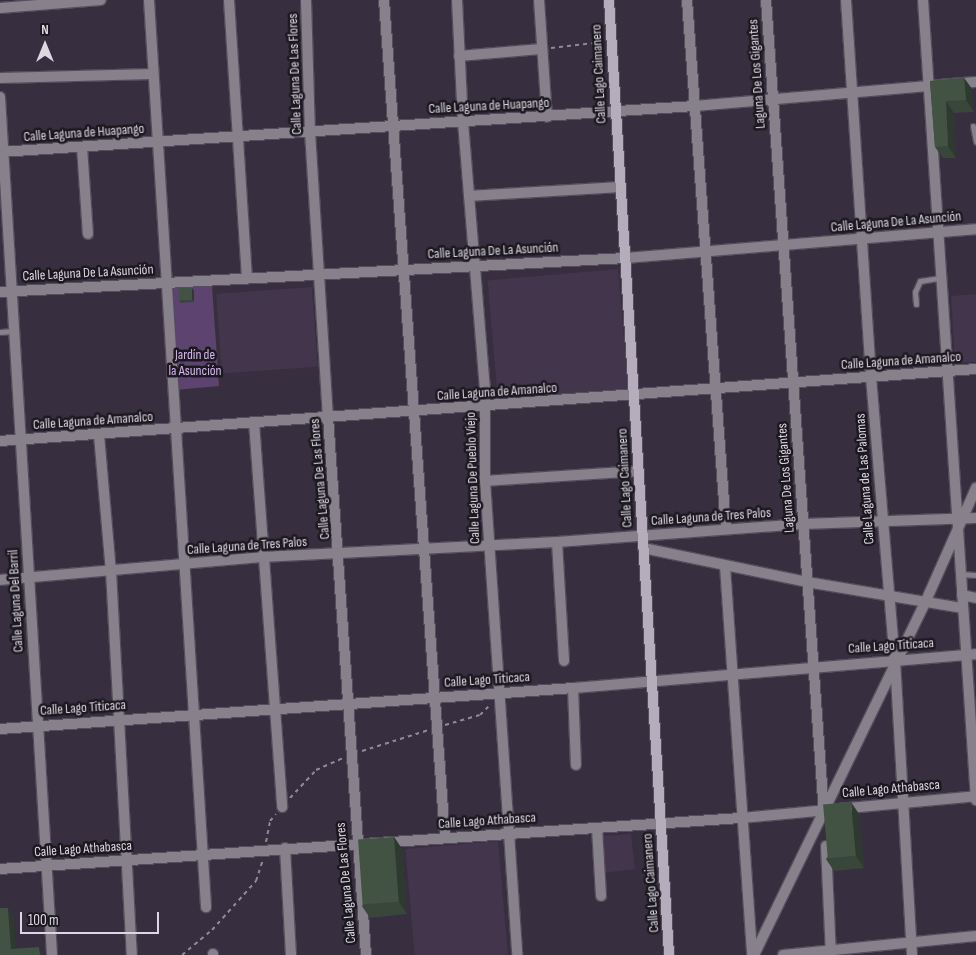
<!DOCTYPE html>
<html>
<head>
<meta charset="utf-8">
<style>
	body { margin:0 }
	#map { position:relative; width:976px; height:955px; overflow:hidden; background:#372e3f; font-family:"Sofia Sans Condensed",sans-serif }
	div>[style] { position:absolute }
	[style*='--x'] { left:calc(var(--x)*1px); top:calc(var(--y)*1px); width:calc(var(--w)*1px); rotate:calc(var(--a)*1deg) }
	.built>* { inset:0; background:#42354c; transform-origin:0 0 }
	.green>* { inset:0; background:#5d436f }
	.path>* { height:2px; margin-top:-1px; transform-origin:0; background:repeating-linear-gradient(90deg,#908997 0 4px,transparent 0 8px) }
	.roads { filter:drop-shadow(1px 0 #554c5c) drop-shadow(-1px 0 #554c5c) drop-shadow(0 1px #554c5c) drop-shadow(0 -1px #554c5c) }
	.lane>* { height:5px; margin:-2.5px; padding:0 2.5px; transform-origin:2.5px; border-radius:2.5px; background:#86818a }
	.street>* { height:10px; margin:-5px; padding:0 5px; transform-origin:5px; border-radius:5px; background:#86818a }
	.secondary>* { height:10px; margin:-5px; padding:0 5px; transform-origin:5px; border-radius:5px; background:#b5adbb }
	.wall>* { inset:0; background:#39473a }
	.shaded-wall>* { inset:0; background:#2e392f }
	.building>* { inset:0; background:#425243; transform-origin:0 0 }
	span { translate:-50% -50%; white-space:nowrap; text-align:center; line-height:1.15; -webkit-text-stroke:5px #1c1820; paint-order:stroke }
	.street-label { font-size:14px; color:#ddd7e2 }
	.park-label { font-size:14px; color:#d8b4f3 }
	.north { position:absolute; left:20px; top:20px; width:50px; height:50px; -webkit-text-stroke:4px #1c1820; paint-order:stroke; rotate:0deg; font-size:14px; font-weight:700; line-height:20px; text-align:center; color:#ddd7e2 }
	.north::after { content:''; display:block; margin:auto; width:18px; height:22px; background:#ddd7e2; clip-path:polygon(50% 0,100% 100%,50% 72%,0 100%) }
	.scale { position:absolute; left:20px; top:912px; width:139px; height:22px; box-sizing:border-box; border:2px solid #ddd7e2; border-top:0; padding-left:6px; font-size:15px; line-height:18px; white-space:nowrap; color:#ddd7e2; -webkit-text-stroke:4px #1c1820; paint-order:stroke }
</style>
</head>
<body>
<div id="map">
	<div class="built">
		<i style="left:618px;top:269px;width:123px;height:131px;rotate:85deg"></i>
		<i style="left:312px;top:287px;width:80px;height:96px;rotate:86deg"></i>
		<i style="clip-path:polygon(976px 294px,976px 362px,955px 363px,951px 296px)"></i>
		<i style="clip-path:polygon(631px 834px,635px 869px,603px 873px,602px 836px)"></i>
		<i style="left:498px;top:841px;width:114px;height:93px;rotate:85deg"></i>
	</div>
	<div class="green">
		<i style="clip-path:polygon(212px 286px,219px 386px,175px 390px,170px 317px,172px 287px)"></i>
	</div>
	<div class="path">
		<i style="--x:551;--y:48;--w:52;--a:-6.6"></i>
		<i style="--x:445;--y:725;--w:36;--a:-16"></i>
		<i style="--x:480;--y:715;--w:14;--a:-45"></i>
		<i style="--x:362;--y:751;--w:70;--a:-17.4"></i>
		<i style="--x:290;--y:798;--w:38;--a:-47"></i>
		<i style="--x:316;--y:770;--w:30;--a:-24"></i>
		<i style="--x:266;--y:842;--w:21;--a:-79"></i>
		<i style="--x:270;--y:821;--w:9;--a:-49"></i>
		<i style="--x:182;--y:955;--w:39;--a:-40"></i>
		<i style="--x:212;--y:930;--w:66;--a:-48.1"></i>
		<i style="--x:256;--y:881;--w:23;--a:-72"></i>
	</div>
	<div class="roads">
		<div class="lane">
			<i style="--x:973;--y:126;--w:16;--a:79"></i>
			<i style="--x:916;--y:304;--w:12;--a:-95"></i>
			<i style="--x:915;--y:292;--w:12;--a:-66"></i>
			<i style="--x:920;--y:281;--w:20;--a:-9"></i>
			<i style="--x:0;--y:332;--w:13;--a:-4"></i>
			<i style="--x:961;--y:574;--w:15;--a:4"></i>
		</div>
		<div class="street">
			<i style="--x:149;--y:0;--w:909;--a:86.4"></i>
			<i style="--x:229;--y:0;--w:279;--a:86.3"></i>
			<i style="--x:306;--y:0;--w:132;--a:88.3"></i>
			<i style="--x:310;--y:132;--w:286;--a:86.4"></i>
			<i style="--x:328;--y:417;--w:539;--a:85.96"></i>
			<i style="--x:384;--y:0;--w:839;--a:85.83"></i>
			<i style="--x:457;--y:0;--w:122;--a:87.2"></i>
			<i style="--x:463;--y:122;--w:268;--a:85.3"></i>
			<i style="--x:485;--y:389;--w:92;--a:90"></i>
			<i style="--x:485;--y:481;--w:475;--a:86.1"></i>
			<i style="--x:539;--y:0;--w:117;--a:86.1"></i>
			<i style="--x:687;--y:0;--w:530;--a:85.78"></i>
			<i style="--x:766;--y:0;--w:816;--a:85.92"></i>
			<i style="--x:846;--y:0;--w:378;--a:86.2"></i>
			<i style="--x:871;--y:377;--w:284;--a:85.2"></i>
			<i style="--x:895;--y:660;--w:295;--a:86.7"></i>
			<i style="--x:923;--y:0;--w:802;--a:86.21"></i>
			<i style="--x:0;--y:8;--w:101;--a:-4.5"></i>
			<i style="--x:459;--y:56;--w:82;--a:-4.9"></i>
			<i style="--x:0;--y:78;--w:152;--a:-1.5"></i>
			<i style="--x:0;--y:97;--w:860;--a:86.53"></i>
			<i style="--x:82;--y:147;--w:87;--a:86.1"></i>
			<i style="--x:0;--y:152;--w:696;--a:-3.79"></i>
			<i style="--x:694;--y:106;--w:283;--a:-4.9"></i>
			<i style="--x:469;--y:196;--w:151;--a:-3.4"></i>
			<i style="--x:0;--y:292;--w:626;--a:-3.11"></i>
			<i style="--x:625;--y:258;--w:352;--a:-4.7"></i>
			<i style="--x:254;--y:422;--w:386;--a:85.8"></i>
			<i style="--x:99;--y:435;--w:137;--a:85"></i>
			<i style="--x:111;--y:571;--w:385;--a:86.9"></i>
			<i style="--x:0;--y:441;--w:979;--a:-4.22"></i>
			<i style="--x:485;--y:481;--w:154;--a:-3.7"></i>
			<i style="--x:557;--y:542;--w:119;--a:86.6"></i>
			<i style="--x:643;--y:548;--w:167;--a:11.7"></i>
			<i style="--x:807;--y:582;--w:158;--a:9.5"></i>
			<i style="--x:725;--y:566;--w:390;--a:86"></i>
			<i style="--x:0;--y:580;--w:263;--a:-5"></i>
			<i style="--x:262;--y:557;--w:295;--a:-2.9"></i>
			<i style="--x:557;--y:542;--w:247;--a:-4.2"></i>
			<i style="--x:803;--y:524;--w:173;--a:-2"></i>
			<i style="--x:962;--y:595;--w:14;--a:12"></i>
			<i style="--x:573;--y:688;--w:77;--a:87.8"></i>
			<i style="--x:0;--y:729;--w:574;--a:-4.09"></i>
			<i style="--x:573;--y:688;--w:404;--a:-4.8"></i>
			<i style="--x:597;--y:828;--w:68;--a:86.6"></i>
			<i style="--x:826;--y:846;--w:109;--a:87.4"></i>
			<i style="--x:285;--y:848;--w:107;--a:86.8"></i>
			<i style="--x:0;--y:869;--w:743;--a:-3.94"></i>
			<i style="--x:741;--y:818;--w:236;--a:-5.3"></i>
			<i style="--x:213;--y:954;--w:1;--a:90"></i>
			<i style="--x:754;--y:955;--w:391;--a:-64.1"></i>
			<i style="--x:925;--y:603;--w:126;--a:-66.1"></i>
			<i style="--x:783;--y:955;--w:194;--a:-5.6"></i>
		</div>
		<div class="secondary">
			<i style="--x:609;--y:0;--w:957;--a:86.4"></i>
		</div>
	</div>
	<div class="wall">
		<i style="clip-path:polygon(964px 78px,972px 89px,974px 112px,954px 113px,956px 158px,943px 158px,935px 147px,930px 81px)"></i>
		<i style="clip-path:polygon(192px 288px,194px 291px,194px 302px,181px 303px,179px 300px)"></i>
		<i style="clip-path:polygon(859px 814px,864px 868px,834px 871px,826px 859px)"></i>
		<i style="clip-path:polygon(394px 837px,402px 849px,407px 914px,370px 918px,362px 906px)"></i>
	</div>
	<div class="shaded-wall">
		<i style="clip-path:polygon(964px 78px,972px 89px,974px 112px,966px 100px)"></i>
		<i style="clip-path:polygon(946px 101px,954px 113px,956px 158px,948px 146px)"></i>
		<i style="clip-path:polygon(192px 288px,194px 291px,194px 302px,192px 299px)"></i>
		<i style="clip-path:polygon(851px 802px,859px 814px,864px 868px,856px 856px)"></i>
		<i style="clip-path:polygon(394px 837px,402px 849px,407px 914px,399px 902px)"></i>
		<i style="clip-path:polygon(8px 908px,14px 916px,17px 955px,11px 949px)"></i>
		<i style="clip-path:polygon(39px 947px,45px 955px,40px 955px)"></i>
	</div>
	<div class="building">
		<i style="clip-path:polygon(964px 78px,966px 100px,946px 101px,948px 146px,935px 147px,930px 81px)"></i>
		<i style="left:179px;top:288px;width:13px;height:12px"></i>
		<i style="left:851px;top:802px;width:54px;height:28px;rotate:85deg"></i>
		<i style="left:394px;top:837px;width:65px;height:36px;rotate:86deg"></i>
		<i style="clip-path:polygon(0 908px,8px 908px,11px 949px,39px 947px,40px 955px,0 955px)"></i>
	</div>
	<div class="street-label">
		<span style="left:295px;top:74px;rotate:-92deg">Calle Laguna De Las Flores</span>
		<span style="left:599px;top:74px;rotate:-93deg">Calle Lago Caimanero</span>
		<span style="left:757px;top:74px;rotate:-94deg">Laguna De Los Gigantes</span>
		<span style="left:489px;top:106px;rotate:-3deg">Calle Laguna de Huapango</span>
		<span style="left:84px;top:133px;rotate:-4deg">Calle Laguna de Huapango</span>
		<span style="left:896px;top:222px;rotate:-5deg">Calle Laguna De La Asunción</span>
		<span style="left:493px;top:251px;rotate:-3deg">Calle Laguna De La Asunción</span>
		<span style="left:88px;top:273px;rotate:-3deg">Calle Laguna De La Asunción</span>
		<span style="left:901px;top:361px;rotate:-4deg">Calle Laguna de Amanalco</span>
		<span style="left:497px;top:392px;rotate:-4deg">Calle Laguna de Amanalco</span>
		<span style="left:93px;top:421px;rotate:-4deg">Calle Laguna de Amanalco</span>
		<span style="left:473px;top:478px;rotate:-92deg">Calle Laguna De Pueblo Viejo</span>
		<span style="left:625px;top:478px;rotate:-93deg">Calle Lago Caimanero</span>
		<span style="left:786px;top:478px;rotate:-94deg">Laguna De Los Gigantes</span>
		<span style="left:320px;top:479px;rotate:-95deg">Calle Laguna De Las Flores</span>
		<span style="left:865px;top:479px;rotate:-94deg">Calle Laguna de Las Palomas</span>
		<span style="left:711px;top:517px;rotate:-4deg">Calle Laguna de Tres Palos</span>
		<span style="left:247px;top:546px;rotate:-4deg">Calle Laguna de Tres Palos</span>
		<span style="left:16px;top:601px;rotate:-93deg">Calle Laguna Del Barril</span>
		<span style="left:891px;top:646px;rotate:-4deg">Calle Lago Titicaca</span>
		<span style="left:487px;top:680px;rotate:-4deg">Calle Lago Titicaca</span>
		<span style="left:83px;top:708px;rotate:-4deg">Calle Lago Titicaca</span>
		<span style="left:891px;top:789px;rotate:-5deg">Calle Lago Athabasca</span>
		<span style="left:487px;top:821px;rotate:-4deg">Calle Lago Athabasca</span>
		<span style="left:83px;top:849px;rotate:-4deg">Calle Lago Athabasca</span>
		<span style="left:346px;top:883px;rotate:-95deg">Calle Laguna De Las Flores</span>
		<span style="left:651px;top:883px;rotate:-94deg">Calle Lago Caimanero</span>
	</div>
	<div class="park-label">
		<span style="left:195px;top:363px">Jardín de<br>la Asunción</span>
	</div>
	<div class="north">N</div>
	<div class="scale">100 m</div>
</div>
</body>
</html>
